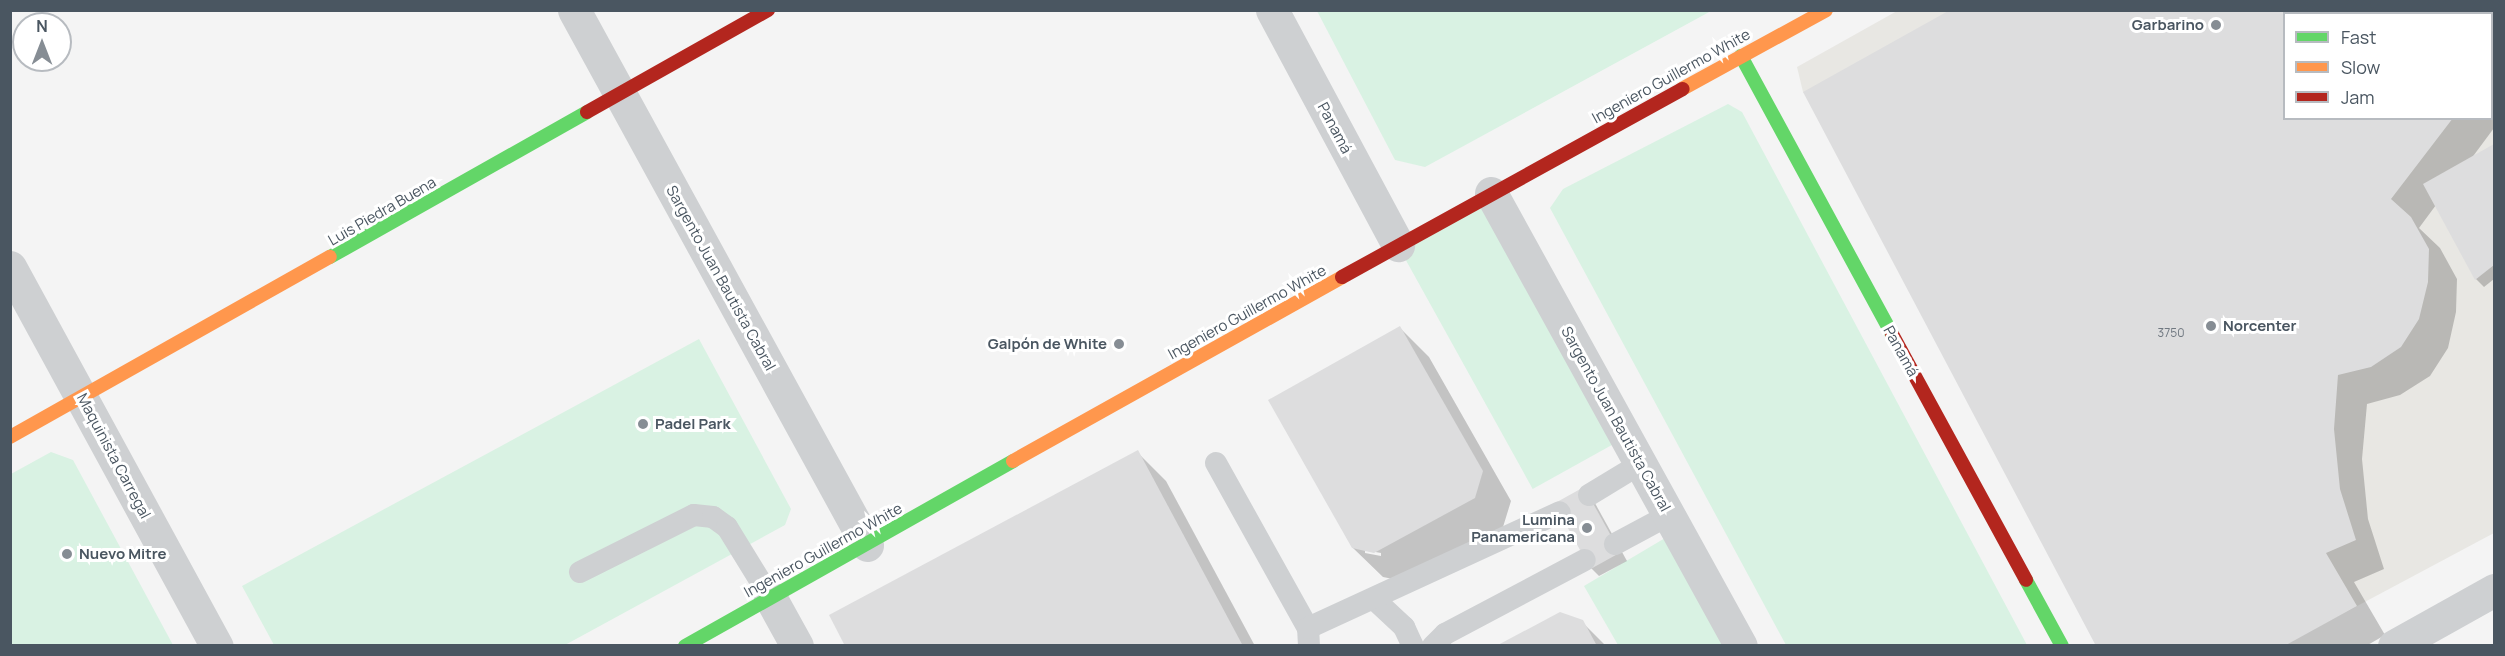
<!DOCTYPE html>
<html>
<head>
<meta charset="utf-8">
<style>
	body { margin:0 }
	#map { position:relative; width:2505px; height:656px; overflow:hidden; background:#f4f4f4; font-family:Manrope,sans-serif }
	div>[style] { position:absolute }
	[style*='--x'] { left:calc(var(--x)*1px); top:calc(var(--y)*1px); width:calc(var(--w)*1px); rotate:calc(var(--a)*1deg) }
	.commercial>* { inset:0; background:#e8e7e3 }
	.green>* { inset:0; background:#d9f2e3; transform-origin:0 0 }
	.shadow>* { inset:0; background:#0003 }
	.building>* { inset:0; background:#ddddde; transform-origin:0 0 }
	.lane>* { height:22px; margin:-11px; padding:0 11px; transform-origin:11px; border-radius:11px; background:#ced0d2 }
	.street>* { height:33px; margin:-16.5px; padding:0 16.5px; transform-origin:16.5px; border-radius:16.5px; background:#ced0d2 }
	.fast>* { height:14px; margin:-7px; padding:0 7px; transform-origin:7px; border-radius:7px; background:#63d668 }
	.slow>* { height:14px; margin:-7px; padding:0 7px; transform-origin:7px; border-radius:7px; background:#ff974d }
	.jam>* { height:14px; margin:-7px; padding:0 7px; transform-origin:7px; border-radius:7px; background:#b3261e }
	.dots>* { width:16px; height:16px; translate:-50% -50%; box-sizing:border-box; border:3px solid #fff; border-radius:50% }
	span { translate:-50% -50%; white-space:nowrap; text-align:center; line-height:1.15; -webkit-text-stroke:6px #fff; paint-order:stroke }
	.number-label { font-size:12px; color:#707881 }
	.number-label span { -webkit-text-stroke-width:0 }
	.poi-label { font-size:15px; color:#4a5661; font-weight:700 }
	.right { translate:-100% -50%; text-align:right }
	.left { translate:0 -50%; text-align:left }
	.street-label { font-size:15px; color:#4a5661 }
	.frame { position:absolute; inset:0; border:12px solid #4a5661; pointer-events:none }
	.legend { position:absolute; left:2283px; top:12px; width:210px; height:108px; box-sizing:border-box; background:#fff; border:2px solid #b7bbc0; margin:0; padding:8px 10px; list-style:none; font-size:18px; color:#4a5661 }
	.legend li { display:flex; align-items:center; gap:12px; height:30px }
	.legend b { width:30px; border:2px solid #b7bbc0 }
	.north { position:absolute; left:12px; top:12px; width:60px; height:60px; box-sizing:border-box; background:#fff; border:2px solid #b7bbc0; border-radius:50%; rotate:0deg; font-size:16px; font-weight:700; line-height:24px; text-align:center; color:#4a5661 }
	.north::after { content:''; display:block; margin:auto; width:21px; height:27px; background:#868d94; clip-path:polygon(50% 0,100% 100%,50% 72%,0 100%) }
</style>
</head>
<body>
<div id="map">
	<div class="commercial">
		<i style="clip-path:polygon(evenodd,1897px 11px,2494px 11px,2494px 533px,2284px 645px,1803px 92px,1797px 67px,1897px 11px,2284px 14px,2492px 14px,2492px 118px,2284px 118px,2284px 14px)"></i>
	</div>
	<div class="green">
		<i style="clip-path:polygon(1317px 11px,1711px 11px,1425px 167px,1395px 160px)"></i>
		<i style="clip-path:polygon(1728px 104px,1742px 112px,2027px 645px,1786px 645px,1550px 208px,1563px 189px)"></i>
		<i style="left:1491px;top:193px;width:279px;height:107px;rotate:61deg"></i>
		<i style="clip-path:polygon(699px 339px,791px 509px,785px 525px,565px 645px,274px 645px,242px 586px)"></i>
		<i style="clip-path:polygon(51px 452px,73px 460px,173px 645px,11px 645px,11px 474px)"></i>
		<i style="clip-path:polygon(1677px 531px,1741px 645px,1618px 645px,1584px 586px)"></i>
	</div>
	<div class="shadow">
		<i style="clip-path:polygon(evenodd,1953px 10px,2494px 10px,2494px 128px,2471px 159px,2494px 146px,2494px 279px,2484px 287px,2476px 279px,2436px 205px,2419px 228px,2440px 248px,2457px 279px,2456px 312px,2448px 348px,2430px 376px,2400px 395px,2367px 404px,2362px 459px,2368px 519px,2384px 569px,2354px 582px,2385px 635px,2366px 646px,2098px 646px,1953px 10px,2284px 14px,2492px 14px,2492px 118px,2284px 118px,2284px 14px)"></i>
		<i style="clip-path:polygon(evenodd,1400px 328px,1429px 357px,1511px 501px,1503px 527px,1403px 581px,1383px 577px,1353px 548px,1400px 328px,1365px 550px,1381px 553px,1381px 556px,1365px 553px,1365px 550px)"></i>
		<i style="clip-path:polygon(1137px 452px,1166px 481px,1255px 646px,847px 646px)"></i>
		<i style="clip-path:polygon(1591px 496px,1627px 561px,1599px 576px,1591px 568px)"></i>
		<i style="clip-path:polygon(1582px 622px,1606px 646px,1499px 646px)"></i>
	</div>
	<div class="building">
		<i style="clip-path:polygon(1950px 10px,2494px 10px,2494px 71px,2492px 14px,2284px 14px,2284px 118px,2453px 118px,2391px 199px,2411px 217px,2429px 249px,2428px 282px,2419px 319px,2401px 347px,2371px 367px,2338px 375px,2334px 429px,2340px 489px,2356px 540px,2326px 553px,2357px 606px,2284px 646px,2096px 646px,1803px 92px)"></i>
		<i style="clip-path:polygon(2494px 144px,2494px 265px,2475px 280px,2423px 184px)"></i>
		<i style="clip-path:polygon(1400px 326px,1483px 471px,1475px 498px,1374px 553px,1352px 548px,1268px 400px)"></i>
		<i style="clip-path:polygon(1138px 450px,1243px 646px,845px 646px,829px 615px)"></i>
		<i style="left:1584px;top:487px;width:75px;height:34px;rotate:61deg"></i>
		<i style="clip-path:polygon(1560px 612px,1583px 620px,1597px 646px,1496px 646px)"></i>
	</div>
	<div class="lane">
		<i style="--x:1216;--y:463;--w:189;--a:60.9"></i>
		<i style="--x:1589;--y:495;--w:60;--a:-31.3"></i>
		<i style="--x:1615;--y:544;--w:61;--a:-28.2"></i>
		<i style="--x:580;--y:572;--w:127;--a:-26.6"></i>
		<i style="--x:694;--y:515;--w:19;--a:6"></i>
		<i style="--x:713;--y:517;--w:17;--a:36"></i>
		<i style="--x:727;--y:527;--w:82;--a:58.4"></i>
		<i style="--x:1375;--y:600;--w:40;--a:43"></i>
		<i style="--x:1404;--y:627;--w:21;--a:65"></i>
		<i style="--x:1309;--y:646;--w:18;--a:-93"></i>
		<i style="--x:1308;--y:628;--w:277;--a:-24.7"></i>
		<i style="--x:1433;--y:646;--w:17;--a:-45"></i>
		<i style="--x:1445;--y:634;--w:158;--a:-27.9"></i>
	</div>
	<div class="street">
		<i style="--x:574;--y:10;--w:610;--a:61.29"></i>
		<i style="--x:1272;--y:10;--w:267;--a:61.8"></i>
		<i style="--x:1491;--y:193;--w:517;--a:61.11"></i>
		<i style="--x:10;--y:267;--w:432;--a:61.4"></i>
		<i style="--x:770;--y:597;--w:56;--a:61.1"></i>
		<i style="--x:2394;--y:646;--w:115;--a:-29.2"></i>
	</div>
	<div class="fast">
		<i style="--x:1741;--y:56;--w:316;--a:61.5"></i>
		<i style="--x:330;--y:257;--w:295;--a:-29.4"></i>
		<i style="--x:2026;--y:580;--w:75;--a:61.4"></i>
		<i style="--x:685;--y:646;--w:377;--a:-29.4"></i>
	</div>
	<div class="slow">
		<i style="--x:1682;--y:89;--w:164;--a:-28.7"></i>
		<i style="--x:10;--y:437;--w:367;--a:-29.4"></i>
		<i style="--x:1013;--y:461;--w:377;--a:-29.2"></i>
	</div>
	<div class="jam">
		<i style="--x:587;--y:112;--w:208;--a:-29.4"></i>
		<i style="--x:1342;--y:277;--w:389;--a:-28.9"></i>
		<i style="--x:1892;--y:334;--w:280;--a:61.4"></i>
	</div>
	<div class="dots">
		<i style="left:2216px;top:25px;background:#868d94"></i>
		<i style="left:2211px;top:326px;background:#868d94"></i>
		<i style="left:1119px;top:344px;background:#868d94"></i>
		<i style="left:643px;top:424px;background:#868d94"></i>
		<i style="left:1587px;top:528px;background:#868d94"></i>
		<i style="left:67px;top:554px;background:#868d94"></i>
	</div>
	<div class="number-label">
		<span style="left:2171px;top:333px">3750</span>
	</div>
	<div class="poi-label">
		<span class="right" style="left:2204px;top:25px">Garbarino</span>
		<span class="left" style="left:2223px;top:326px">Norcenter</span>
		<span class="right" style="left:1107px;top:344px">Galpón de White</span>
		<span class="left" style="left:655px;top:424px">Padel Park</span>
		<span class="right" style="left:1575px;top:528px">Lumina<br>Panamericana</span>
		<span class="left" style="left:79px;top:554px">Nuevo Mitre</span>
	</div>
	<div class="street-label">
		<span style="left:1671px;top:76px;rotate:-29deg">Ingeniero Guillermo White</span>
		<span style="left:1335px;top:128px;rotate:62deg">Panamá</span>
		<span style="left:382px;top:211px;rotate:-30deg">Luis Piedra Buena</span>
		<span style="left:721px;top:278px;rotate:61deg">Sargento Juan Bautista Cabral</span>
		<span style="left:1247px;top:312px;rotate:-29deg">Ingeniero Guillermo White</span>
		<span style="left:1901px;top:351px;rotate:61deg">Panamá</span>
		<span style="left:1616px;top:419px;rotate:61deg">Sargento Juan Bautista Cabral</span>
		<span style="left:114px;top:456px;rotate:62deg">Maquinista Carregal</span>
		<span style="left:823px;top:550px;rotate:-29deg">Ingeniero Guillermo White</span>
	</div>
	<div class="frame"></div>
	<ul class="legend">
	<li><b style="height:8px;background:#63d668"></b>Fast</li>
	<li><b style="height:8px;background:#ff974d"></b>Slow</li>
	<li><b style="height:8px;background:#b3261e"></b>Jam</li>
	</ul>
	<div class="north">N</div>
</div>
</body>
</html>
